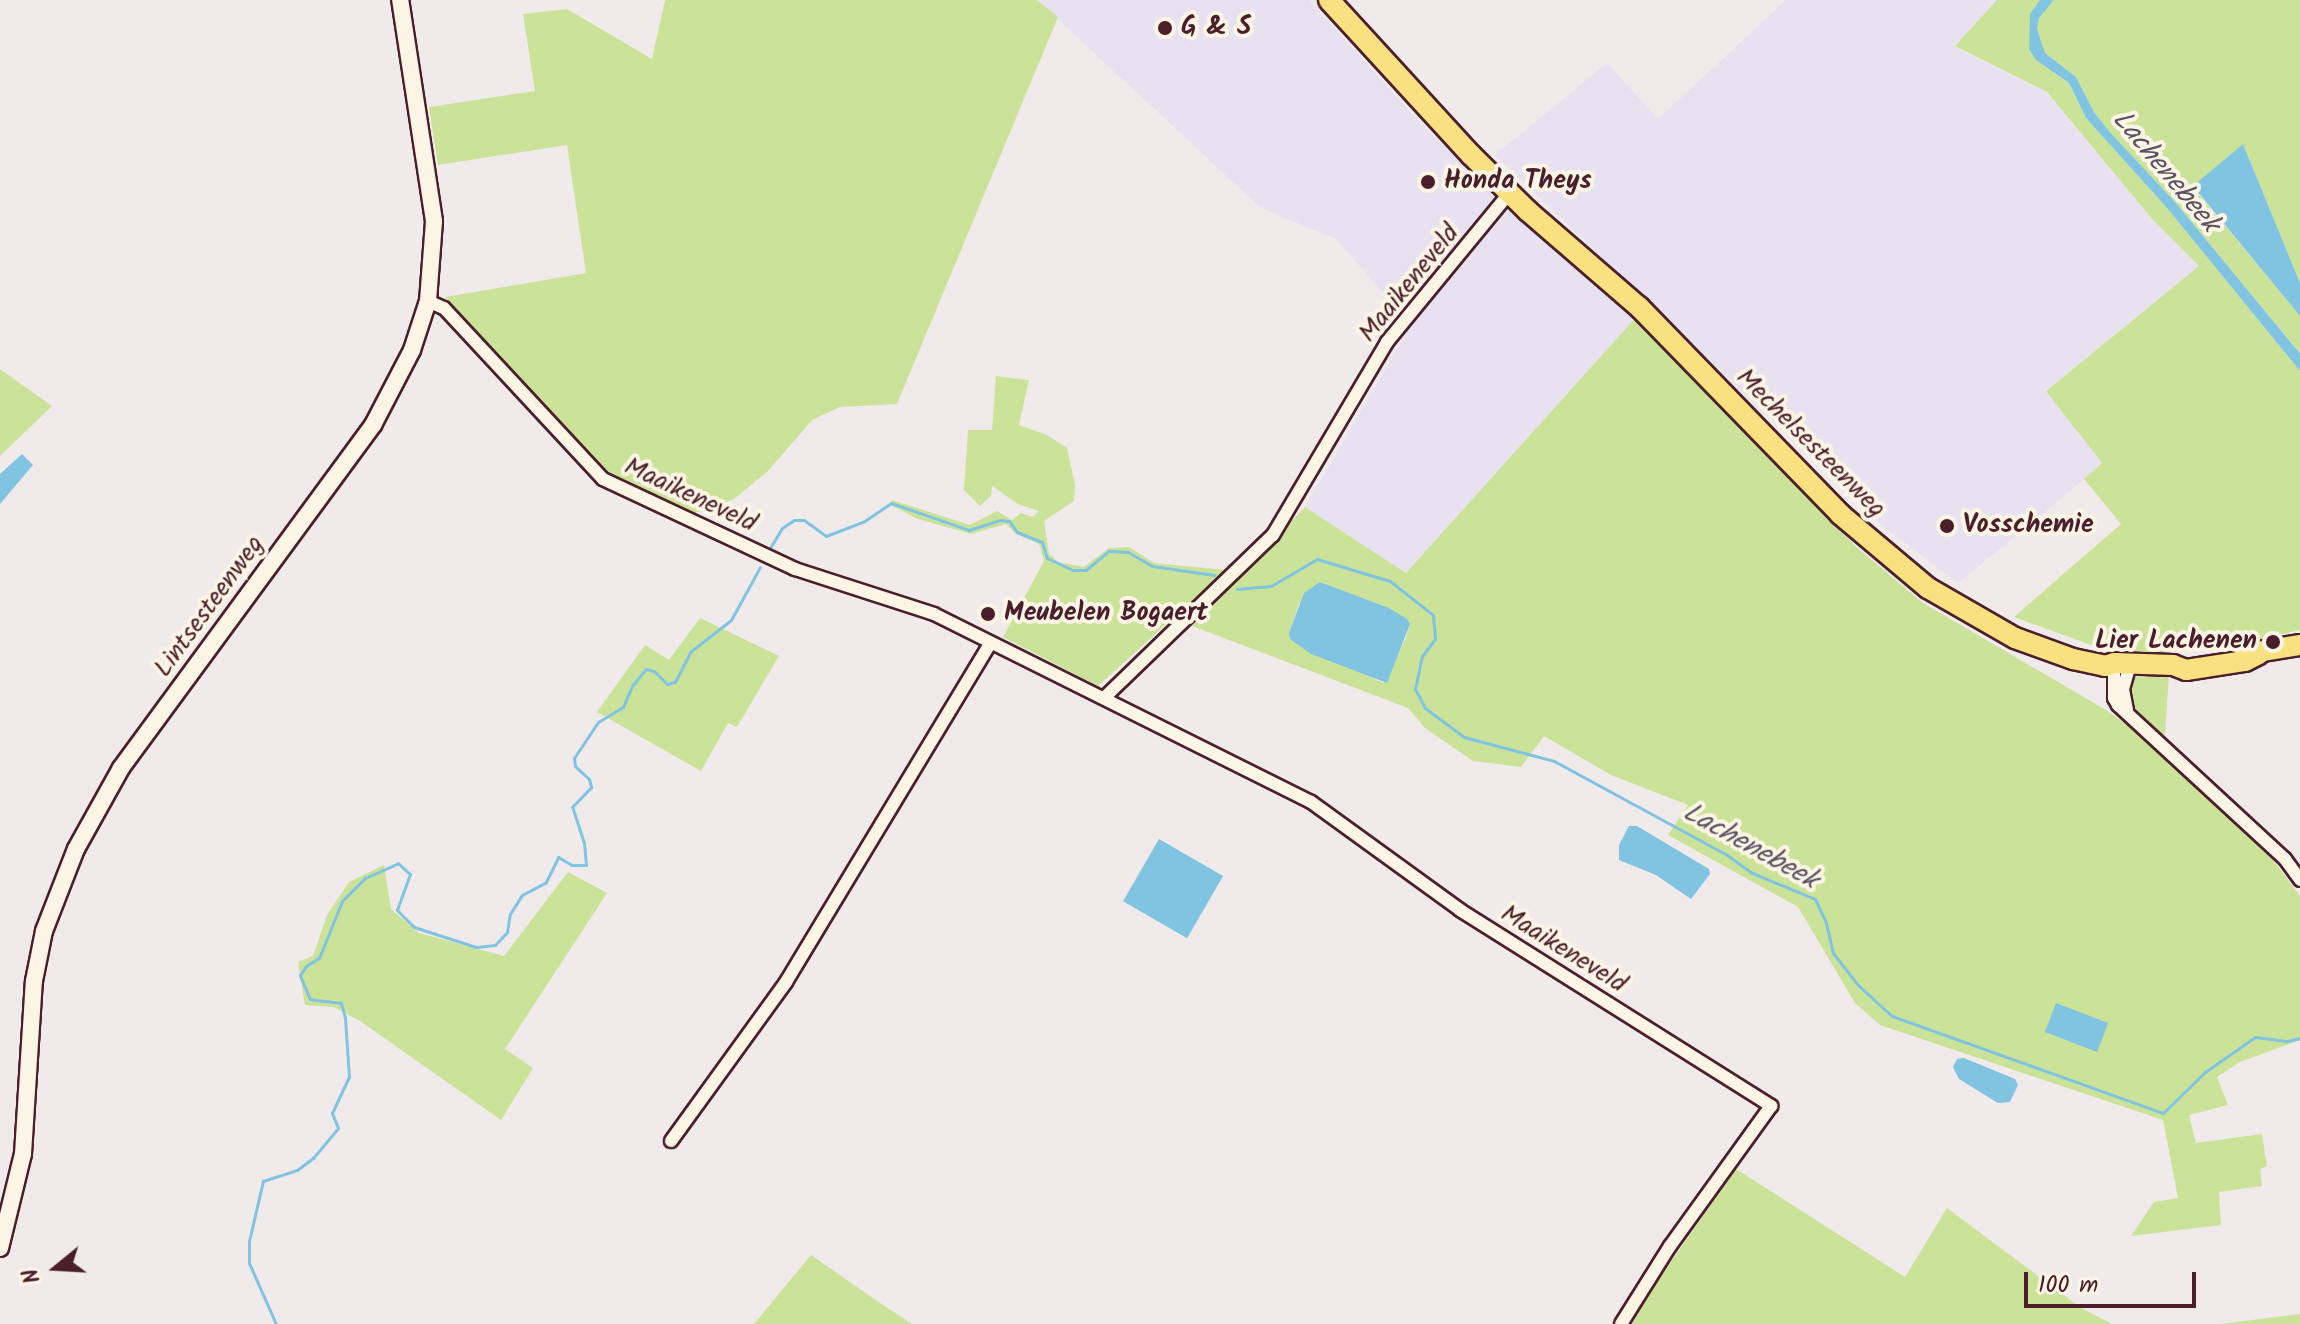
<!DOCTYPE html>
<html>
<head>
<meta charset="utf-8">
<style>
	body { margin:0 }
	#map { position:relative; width:2300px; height:1324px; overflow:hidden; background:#f0eaeb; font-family:Kalam,sans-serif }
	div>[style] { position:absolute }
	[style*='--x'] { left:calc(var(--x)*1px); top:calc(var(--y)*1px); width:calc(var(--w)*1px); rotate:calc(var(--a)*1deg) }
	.built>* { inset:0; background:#e8e2f0 }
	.green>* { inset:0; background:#cbe399 }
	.water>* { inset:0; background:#80c4e1; transform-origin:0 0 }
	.stream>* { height:3px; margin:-1.5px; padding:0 1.5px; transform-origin:1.5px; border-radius:1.5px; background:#80c4e1 }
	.roads { filter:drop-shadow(2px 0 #4a1f2b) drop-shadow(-2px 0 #4a1f2b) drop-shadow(0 2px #4a1f2b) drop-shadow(0 -2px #4a1f2b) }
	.minor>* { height:12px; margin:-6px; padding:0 6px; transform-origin:6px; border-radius:6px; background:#fcf5e5 }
	.tertiary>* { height:16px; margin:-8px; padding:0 8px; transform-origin:8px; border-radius:8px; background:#fcf5e5 }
	.primary>* { height:20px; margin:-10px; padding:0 10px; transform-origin:10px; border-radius:10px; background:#f9e181 }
	.dots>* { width:22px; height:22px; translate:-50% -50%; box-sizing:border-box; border:4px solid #fcf5e5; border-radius:50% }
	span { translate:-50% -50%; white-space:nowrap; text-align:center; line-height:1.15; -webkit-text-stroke:8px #fcf5e5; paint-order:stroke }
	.poi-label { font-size:26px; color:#4a1f2b; font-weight:700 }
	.left { translate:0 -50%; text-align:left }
	.right { translate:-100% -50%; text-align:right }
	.street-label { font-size:26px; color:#4a1f2b }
	.water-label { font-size:28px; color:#5a5162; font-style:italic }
	.north { position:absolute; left:16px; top:1228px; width:80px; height:80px; -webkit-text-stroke:6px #fcf5e5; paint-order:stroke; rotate:252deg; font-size:22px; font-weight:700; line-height:32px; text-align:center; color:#4a1f2b }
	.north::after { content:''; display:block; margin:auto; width:28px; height:36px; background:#4a1f2b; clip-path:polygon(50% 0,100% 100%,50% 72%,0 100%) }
	.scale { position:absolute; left:2024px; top:1272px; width:172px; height:36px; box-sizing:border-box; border:4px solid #4a1f2b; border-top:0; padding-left:10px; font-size:24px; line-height:28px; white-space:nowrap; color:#4a1f2b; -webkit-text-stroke:6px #fcf5e5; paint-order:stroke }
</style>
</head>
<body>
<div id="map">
	<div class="built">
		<i style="clip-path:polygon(1037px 0,1309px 0,1421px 124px,1494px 194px,1638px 315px,1406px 573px,1305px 507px,1411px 325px,1336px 239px,1261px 208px)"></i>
		<i style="clip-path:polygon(1786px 0,1997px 0,1955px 47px,2046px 92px,2152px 219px,2199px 266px,2046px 390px,2103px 464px,1958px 583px,1880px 524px,1495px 155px,1607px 63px,1658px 119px)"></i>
	</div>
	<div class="green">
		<i style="clip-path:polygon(665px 0,1037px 0,1058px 17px,897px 404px,840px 407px,812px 420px,768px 471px,734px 499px,692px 514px,615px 477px,587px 453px,445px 297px,586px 273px,567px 145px,438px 165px,429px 107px,535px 91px,523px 14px,567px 9px,652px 59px)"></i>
		<i style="clip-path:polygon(1997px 0,2040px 0,2036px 60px,2069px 83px,2086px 118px,2167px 208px,2300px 371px,2300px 630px,2225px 647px,2155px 653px,2091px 645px,2014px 617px,2121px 524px,2084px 479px,2102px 463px,2046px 391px,2199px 266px,2152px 219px,2047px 92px,1955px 46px)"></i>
		<i style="clip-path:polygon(2054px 0,2300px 0,2300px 283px,2243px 144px,2193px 187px,2300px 316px,2300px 353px,2175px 202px,2108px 130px,2094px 112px,2076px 77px,2045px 53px,2037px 29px,2039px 18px)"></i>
		<i style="clip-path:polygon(evenodd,1638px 315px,1854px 545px,1923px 603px,2106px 710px,2144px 737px,2273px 860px,2300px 896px,2300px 1040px,2240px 1062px,2217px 1077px,2228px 1105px,2189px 1115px,2196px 1143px,2262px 1134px,2267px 1166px,2260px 1169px,2262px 1186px,2219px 1192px,2221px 1225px,2131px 1236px,2154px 1202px,2178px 1198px,2163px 1120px,1880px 1025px,1855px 1003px,1798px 907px,1668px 835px,1688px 805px,1611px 775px,1544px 736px,1521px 767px,1473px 761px,1425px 728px,1408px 708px,1192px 626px,1305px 507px,1406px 573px,1638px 315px,1321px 582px,1407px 619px,1410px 624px,1405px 640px,1383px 683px,1291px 639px,1289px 633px,1299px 604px,1321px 582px)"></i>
		<i style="clip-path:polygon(0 369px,52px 406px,0 456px)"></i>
		<i style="clip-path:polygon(996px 376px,1029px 380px,1019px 425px,1047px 435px,1067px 448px,1075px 485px,1074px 501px,1044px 521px,1049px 554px,1058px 562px,1084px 567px,1109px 548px,1129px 547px,1154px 563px,1226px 570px,1098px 686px,1003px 637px,1044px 561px,1039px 544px,1016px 534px,1006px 524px,971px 534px,918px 519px,890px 505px,892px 500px,970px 525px,997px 511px,1012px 520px,1021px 513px,1033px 517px,1039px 511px,1018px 504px,992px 486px,991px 496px,980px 506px,964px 490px,968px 430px,992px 430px)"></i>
		<i style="clip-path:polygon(700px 618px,779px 656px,737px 727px,728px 723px,701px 771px,597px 712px,645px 645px,669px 660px)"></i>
		<i style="clip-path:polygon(2141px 675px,2169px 675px,2165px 735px,2152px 729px,2131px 708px,2127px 688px,2132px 679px)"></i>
		<i style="clip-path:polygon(384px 865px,391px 909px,419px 933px,504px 956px,568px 872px,607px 893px,505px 1049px,533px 1068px,501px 1120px,360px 1021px,334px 1007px,305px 1005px,298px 962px,313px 956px,327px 915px,349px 882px)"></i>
		<i style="clip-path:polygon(1736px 1169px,1905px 1277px,1947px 1208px,2081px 1308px,2112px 1324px,1632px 1324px,1654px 1286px)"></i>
		<i style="clip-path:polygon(811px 1255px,880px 1303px,912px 1324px,754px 1324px)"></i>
		<i style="clip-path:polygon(2300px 1314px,2300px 1324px,2221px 1324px)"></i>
	</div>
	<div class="water">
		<i style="clip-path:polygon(2040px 0,2054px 0,2039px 18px,2037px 29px,2045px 53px,2076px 77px,2094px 112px,2108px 130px,2175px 202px,2293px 345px,2300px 353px,2300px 371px,2167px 208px,2086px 118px,2069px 83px,2036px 60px,2029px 49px,2030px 14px)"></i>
		<i style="clip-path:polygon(2243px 144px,2300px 283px,2300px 316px,2193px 186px)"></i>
		<i style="clip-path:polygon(22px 454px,33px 465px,0 504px,0 474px)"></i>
		<i style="clip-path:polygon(1320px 582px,1389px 608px,1407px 619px,1410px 624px,1387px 683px,1311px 654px,1290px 639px,1289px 633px,1304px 593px)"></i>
		<i style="clip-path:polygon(1629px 826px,1637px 826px,1709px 869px,1710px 874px,1691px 899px,1656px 875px,1619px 860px,1619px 845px)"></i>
		<i style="left:1159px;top:839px;width:74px;height:72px;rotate:30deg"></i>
		<i style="left:2056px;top:1003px;width:56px;height:31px;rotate:21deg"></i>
		<i style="clip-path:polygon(1964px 1058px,2015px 1079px,2018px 1085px,2010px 1102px,1998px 1103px,1959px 1079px,1953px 1067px,1957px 1059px)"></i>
	</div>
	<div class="stream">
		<i style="--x:770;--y:548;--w:23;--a:-59"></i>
		<i style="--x:782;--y:528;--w:14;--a:-34"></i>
		<i style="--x:794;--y:520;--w:10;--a:0"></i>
		<i style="--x:804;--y:520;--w:27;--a:36"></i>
		<i style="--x:826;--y:536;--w:40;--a:-21"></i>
		<i style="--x:863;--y:522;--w:34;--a:-34"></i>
		<i style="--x:891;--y:503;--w:83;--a:19.1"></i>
		<i style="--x:969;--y:530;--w:33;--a:-18"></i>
		<i style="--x:1000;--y:520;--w:9;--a:6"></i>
		<i style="--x:1009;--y:521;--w:14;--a:54"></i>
		<i style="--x:1017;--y:532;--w:27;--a:22"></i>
		<i style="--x:1042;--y:542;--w:17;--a:73"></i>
		<i style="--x:1047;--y:558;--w:29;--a:25"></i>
		<i style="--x:1073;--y:570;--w:13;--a:0"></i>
		<i style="--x:1086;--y:570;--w:30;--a:-40"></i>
		<i style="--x:1109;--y:551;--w:19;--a:3"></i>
		<i style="--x:1128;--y:552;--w:28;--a:30"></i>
		<i style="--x:1152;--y:566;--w:63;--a:8.3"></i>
		<i style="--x:1237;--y:589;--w:34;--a:-5"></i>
		<i style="--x:1271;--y:586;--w:53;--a:-30.4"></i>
		<i style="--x:1317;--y:559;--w:76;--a:16.8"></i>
		<i style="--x:1390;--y:581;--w:55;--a:38.3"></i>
		<i style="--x:1433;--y:615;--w:24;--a:85"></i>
		<i style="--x:1435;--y:639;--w:21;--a:127"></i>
		<i style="--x:1422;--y:656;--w:34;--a:102"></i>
		<i style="--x:1415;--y:689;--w:21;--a:62"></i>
		<i style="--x:1425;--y:708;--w:49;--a:36.6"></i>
		<i style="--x:1464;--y:737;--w:93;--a:14.9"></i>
		<i style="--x:1554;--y:761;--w:197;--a:28.5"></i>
		<i style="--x:1727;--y:855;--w:29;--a:36"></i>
		<i style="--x:1750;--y:872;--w:70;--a:22.6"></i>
		<i style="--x:1815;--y:899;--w:26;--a:65"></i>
		<i style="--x:1826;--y:923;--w:31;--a:77"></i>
		<i style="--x:1833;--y:953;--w:41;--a:52"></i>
		<i style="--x:1858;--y:985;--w:46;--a:42.4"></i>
		<i style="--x:1892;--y:1016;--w:288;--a:19.7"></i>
		<i style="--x:2163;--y:1113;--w:59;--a:-44.3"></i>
		<i style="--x:2205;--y:1072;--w:61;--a:-35"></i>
		<i style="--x:2255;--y:1037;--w:32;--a:7"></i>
		<i style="--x:2287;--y:1041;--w:13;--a:-13"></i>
		<i style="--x:276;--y:1324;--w:67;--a:-113.9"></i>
		<i style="--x:249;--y:1263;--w:22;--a:-90"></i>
		<i style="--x:249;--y:1241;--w:62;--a:-76.9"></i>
		<i style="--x:263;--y:1181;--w:36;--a:-18"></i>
		<i style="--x:297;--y:1170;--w:20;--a:-37"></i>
		<i style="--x:313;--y:1158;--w:39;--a:-50"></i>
		<i style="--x:338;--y:1128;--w:16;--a:-112"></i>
		<i style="--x:332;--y:1113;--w:40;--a:-65"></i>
		<i style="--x:349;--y:1077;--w:59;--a:-93.9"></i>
		<i style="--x:345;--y:1018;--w:16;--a:-105"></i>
		<i style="--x:341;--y:1003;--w:31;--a:-173"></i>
		<i style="--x:310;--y:999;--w:26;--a:-113"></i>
		<i style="--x:300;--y:975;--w:11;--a:-56"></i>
		<i style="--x:306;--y:966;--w:15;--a:-32"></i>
		<i style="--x:319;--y:958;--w:61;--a:-68"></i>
		<i style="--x:342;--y:901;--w:33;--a:-45"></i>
		<i style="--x:365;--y:878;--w:36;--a:-24"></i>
		<i style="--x:398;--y:863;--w:16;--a:43"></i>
		<i style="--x:410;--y:874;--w:38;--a:110"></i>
		<i style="--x:397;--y:910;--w:24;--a:45"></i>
		<i style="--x:414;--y:927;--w:65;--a:17.9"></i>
		<i style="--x:476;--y:947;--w:19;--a:-6"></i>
		<i style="--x:495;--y:945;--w:18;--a:-47"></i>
		<i style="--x:507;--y:932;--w:18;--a:-81"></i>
		<i style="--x:510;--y:914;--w:22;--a:-58"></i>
		<i style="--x:522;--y:895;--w:27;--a:-28"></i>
		<i style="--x:546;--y:882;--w:28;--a:-64"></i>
		<i style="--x:558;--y:857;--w:16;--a:30"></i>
		<i style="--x:572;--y:865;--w:14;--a:0"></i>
		<i style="--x:586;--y:865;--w:22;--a:-95"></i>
		<i style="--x:584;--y:843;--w:38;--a:-108"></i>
		<i style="--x:572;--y:807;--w:28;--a:-46"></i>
		<i style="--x:591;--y:787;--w:8;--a:-104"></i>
		<i style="--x:589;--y:779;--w:19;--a:-137"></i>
		<i style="--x:575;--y:766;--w:8;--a:-97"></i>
		<i style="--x:574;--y:758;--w:43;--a:-56.3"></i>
		<i style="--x:598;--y:722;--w:29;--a:-31"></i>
		<i style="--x:623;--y:707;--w:23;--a:-67"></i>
		<i style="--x:632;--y:686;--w:22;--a:-51"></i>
		<i style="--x:646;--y:669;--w:8;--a:14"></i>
		<i style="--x:654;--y:671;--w:18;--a:45"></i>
		<i style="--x:667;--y:684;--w:8;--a:-14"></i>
		<i style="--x:675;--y:682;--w:34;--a:-63"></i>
		<i style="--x:690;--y:652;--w:52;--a:-38"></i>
		<i style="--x:731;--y:620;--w:60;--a:-61.3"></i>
	</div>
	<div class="roads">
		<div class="minor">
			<i style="--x:428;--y:301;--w:17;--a:24"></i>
			<i style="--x:444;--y:308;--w:233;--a:47.1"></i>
			<i style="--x:603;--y:479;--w:212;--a:25.1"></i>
			<i style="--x:795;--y:569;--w:146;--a:17.9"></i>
			<i style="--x:934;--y:614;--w:421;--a:26.5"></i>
			<i style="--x:1311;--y:802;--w:184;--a:35.9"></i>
			<i style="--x:1460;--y:910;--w:368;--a:32.2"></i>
			<i style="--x:1771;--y:1106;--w:173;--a:125.8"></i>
			<i style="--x:1670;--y:1246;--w:92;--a:122.1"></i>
			<i style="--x:2114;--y:663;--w:35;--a:90"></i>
			<i style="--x:2114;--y:698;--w:8;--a:60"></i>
			<i style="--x:2118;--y:705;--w:227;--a:42.7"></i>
			<i style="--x:2285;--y:859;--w:26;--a:54"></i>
			<i style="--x:1105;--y:697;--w:233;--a:-44"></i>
			<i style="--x:1273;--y:535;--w:224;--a:-59.4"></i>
			<i style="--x:1387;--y:342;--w:194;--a:-50.6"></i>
			<i style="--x:2127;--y:710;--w:21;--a:-101"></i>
			<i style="--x:2123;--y:689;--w:26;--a:-74"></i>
			<i style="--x:671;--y:1141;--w:196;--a:-54.1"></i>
			<i style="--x:786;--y:982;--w:395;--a:-58.9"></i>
		</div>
		<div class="tertiary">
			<i style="--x:0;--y:1248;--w:97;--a:-76.3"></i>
			<i style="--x:23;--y:1154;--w:173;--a:-86.4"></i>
			<i style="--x:34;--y:981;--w:51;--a:-78.7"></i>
			<i style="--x:44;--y:931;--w:88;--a:-68.7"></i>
			<i style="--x:76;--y:849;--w:93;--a:-60.9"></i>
			<i style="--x:121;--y:768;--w:426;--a:-53.7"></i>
			<i style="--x:373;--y:425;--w:85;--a:-62.5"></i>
			<i style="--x:412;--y:350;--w:52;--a:-71.9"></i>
			<i style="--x:428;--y:301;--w:80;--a:-85.7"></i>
			<i style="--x:434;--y:221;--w:224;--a:-98.7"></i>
		</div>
		<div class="primary">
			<i style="--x:1329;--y:0;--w:210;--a:47.5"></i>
			<i style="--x:1471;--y:155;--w:80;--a:44.5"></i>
			<i style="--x:1528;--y:211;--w:147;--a:40.9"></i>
			<i style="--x:1639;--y:307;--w:289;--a:45.8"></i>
			<i style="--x:1840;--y:514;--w:115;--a:40.1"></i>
			<i style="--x:1928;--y:588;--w:100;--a:29.9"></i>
			<i style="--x:2015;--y:638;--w:62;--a:19.9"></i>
			<i style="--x:2073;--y:659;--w:33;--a:12"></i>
			<i style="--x:2105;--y:666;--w:9;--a:-18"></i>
			<i style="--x:2114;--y:663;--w:59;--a:1.9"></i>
			<i style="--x:2173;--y:665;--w:14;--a:21"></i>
			<i style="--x:2186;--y:670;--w:60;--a:-8.7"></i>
			<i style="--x:2245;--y:661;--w:16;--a:-27"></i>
			<i style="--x:2245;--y:654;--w:56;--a:-9.3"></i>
		</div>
	</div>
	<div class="dots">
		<i style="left:1165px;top:28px;background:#4a1f2b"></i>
		<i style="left:1428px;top:182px;background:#4a1f2b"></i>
		<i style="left:1947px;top:526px;background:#4a1f2b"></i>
		<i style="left:988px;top:614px;background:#4a1f2b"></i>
		<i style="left:2273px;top:642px;background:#4a1f2b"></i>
	</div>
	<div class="poi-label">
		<span class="left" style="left:1181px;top:28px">G &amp; S</span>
		<span class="left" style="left:1444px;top:182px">Honda Theys</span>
		<span class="left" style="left:1963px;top:526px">Vosschemie</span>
		<span class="left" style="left:1004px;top:614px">Meubelen Bogaert</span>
		<span class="right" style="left:2257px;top:642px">Lier Lachenen</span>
	</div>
	<div class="street-label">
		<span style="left:1410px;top:284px;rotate:-51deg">Maaikeneveld</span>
		<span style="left:1810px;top:444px;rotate:45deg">Mechelsesteenweg</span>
		<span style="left:690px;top:496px;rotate:25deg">Maaikeneveld</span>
		<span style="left:210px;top:607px;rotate:-54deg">Lintsesteenweg</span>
		<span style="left:1563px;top:950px;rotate:32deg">Maaikeneveld</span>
	</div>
	<div class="water-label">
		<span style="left:2165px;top:172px;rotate:50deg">Lachenebeek</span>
		<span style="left:1750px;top:847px;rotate:29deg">Lachenebeek</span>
	</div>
	<div class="north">N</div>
	<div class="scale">100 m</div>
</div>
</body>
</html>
